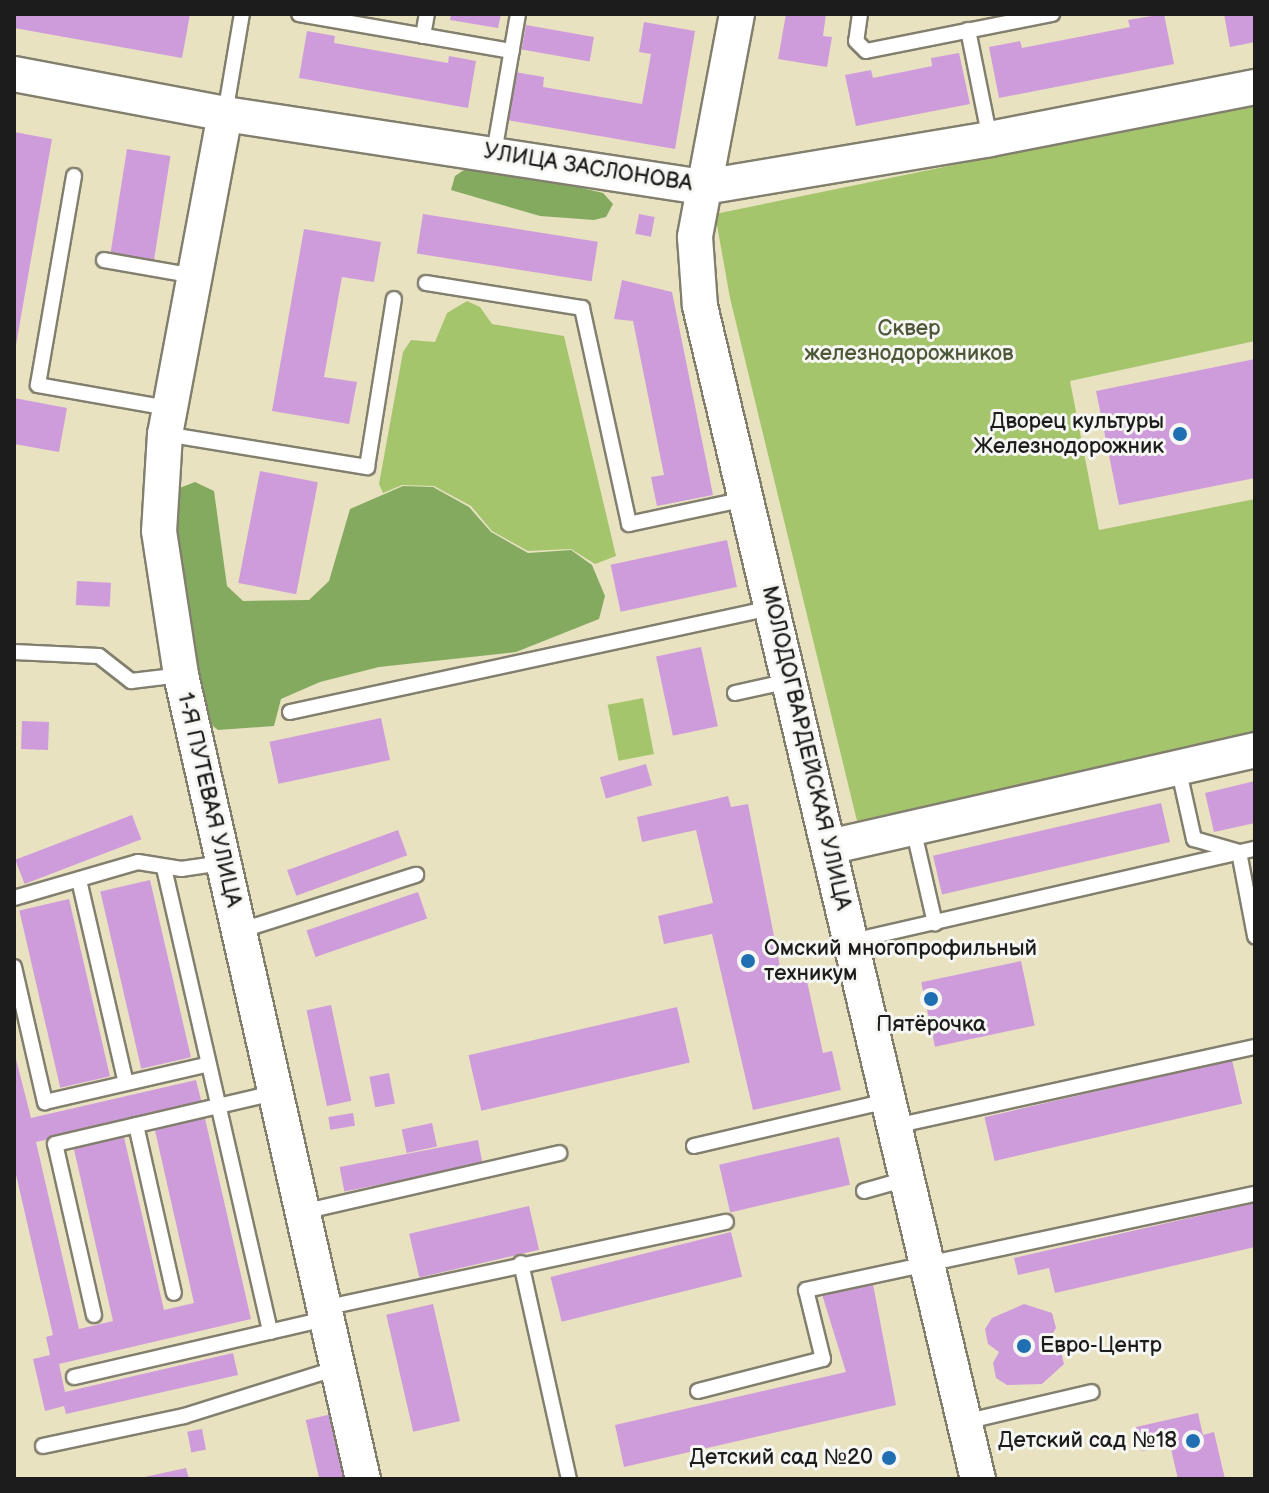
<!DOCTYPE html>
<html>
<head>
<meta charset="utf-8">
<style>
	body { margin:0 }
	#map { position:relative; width:1269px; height:1493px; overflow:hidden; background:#e8e2c1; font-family:"Balsamiq Sans",sans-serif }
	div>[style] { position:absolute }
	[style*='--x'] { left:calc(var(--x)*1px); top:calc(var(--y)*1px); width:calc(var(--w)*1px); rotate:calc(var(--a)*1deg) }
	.green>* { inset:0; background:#a5c56d; transform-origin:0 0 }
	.forest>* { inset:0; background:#84aa60 }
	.building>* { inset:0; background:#cf9cdb; transform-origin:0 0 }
	.roads { filter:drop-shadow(2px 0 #827f6e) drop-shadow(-2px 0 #827f6e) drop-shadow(0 2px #827f6e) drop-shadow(0 -2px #827f6e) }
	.service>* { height:14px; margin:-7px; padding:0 7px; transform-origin:7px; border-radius:7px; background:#fff }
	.tertiary>* { height:34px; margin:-17px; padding:0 17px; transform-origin:17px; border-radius:17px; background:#fff }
	.dots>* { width:22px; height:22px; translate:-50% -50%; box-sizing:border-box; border:4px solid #f6f6f2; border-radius:50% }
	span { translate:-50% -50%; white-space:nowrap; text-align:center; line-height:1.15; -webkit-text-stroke:6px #f6f6f2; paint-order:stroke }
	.street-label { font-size:22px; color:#1c1c1c }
	.park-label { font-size:22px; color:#4c5738 }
	.poi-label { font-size:22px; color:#1c1c1c }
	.right { translate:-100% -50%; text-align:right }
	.left { translate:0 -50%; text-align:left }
	.frame { position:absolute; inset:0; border:16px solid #1c1c1c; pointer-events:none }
</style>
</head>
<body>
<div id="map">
	<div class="green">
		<i style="clip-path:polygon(1255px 103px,1255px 341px,1070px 381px,1099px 530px,1255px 499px,1255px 733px,857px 821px,730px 298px,715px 214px)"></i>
		<i style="clip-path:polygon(467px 301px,480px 307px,492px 324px,564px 336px,616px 556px,595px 564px,571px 549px,528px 551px,492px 531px,471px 506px,434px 486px,402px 485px,383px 493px,379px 484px,403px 352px,411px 340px,435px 342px,447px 313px)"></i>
		<i style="left:643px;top:698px;width:57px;height:36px;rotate:79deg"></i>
	</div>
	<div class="forest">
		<i style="clip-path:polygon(493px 167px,603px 193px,613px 204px,606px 217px,594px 220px,540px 216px,451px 190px,455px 176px,467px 168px)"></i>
		<i style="clip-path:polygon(195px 482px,214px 491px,227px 586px,243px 601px,309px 600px,329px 581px,350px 509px,403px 486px,433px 487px,469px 507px,491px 532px,528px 553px,571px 550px,592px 565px,605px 596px,599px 619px,516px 652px,379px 667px,320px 682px,281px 699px,274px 726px,218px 730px,202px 717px,171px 563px,177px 489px)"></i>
	</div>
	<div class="building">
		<i style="clip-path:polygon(14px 14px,190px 14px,182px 58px,14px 28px)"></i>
		<i style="clip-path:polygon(451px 14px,501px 14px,498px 28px,450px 20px)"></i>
		<i style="clip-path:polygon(786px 14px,826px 14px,823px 36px,832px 37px,827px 67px,778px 59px)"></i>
		<i style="clip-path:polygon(1164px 14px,1174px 64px,999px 98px,989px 47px,1020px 41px,1022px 48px,1130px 27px,1128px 20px)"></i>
		<i style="clip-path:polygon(1224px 14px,1255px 14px,1255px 42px,1230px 47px)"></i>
		<i style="clip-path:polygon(644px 22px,695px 31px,675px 149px,507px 120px,515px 72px,544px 77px,543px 87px,642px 104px,651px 54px,639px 52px)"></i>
		<i style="left:526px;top:25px;width:69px;height:25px;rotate:10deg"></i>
		<i style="clip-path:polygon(307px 31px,335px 36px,334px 43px,448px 63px,449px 56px,476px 61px,468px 108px,299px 78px)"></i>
		<i style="clip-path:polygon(959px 53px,970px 104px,856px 126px,845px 75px,871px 70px,873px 78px,932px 66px,931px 58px)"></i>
		<i style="clip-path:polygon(14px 132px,52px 139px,16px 345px,14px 345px)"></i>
		<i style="left:127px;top:149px;width:44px;height:109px;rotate:9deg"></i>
		<i style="left:423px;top:214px;width:177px;height:40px;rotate:9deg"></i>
		<i style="left:639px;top:214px;width:16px;height:20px;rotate:11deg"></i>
		<i style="clip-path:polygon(304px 229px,381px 242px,374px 282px,342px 277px,324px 377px,357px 382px,349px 424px,272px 411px)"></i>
		<i style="clip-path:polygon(622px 280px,672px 292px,713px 495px,657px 506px,651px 477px,664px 475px,633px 321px,614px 319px)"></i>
		<i style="clip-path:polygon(1255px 359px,1255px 478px,1119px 505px,1096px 391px)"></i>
		<i style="clip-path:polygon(14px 398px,67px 408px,59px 452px,14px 444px)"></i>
		<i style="left:260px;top:471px;width:59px;height:114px;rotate:11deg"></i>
		<i style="left:727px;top:540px;width:48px;height:119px;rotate:78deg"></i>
		<i style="left:77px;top:581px;width:34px;height:24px;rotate:3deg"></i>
		<i style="left:701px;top:647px;width:81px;height:46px;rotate:78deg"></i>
		<i style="left:381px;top:718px;width:43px;height:114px;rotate:78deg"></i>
		<i style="left:22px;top:721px;width:27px;height:28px;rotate:2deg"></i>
		<i style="left:646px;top:764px;width:22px;height:48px;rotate:74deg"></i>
		<i style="clip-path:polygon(1255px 781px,1255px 823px,1214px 832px,1205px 793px)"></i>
		<i style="clip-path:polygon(728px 796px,731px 807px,748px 804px,783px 982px,806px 977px,823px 1053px,832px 1051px,841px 1090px,753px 1110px,712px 934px,664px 944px,658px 916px,713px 903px,696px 830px,642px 842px,637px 817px)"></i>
		<i style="left:1161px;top:803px;width:40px;height:234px;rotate:77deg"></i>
		<i style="left:132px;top:815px;width:26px;height:125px;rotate:69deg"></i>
		<i style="left:398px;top:830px;width:27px;height:118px;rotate:70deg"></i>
		<i style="left:150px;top:880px;width:182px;height:51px;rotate:77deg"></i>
		<i style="left:418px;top:892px;width:28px;height:118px;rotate:71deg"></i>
		<i style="left:69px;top:899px;width:182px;height:51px;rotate:77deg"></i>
		<i style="left:1021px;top:961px;width:66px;height:102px;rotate:78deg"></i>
		<i style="left:331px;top:1005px;width:98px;height:25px;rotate:78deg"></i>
		<i style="left:677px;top:1007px;width:57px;height:214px;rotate:77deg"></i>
		<i style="clip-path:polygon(14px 1051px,31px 1118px,196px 1080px,202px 1104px,36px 1142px,79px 1329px,113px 1321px,73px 1145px,123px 1133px,164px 1310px,194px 1303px,154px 1126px,204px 1114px,251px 1319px,59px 1364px,65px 1392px,233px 1353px,238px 1375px,66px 1414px,64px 1406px,45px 1411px,33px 1359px,50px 1355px,46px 1337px,53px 1335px,14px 1166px)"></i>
		<i style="left:1232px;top:1060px;width:45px;height:254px;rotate:77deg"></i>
		<i style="left:389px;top:1073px;width:31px;height:20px;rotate:79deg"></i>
		<i style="left:353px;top:1113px;width:13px;height:25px;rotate:81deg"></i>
		<i style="left:432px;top:1123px;width:24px;height:31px;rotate:78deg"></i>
		<i style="left:839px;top:1137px;width:49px;height:123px;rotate:77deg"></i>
		<i style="left:478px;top:1140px;width:25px;height:141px;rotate:79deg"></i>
		<i style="clip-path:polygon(1255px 1203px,1255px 1247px,1055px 1293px,1049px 1268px,1018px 1275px,1014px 1258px)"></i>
		<i style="left:529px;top:1206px;width:45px;height:123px;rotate:77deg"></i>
		<i style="left:731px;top:1232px;width:46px;height:186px;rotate:76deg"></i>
		<i style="clip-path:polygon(872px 1279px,896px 1405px,624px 1467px,615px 1425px,846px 1372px,821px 1291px)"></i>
		<i style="left:433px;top:1304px;width:120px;height:48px;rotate:77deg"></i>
		<i style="clip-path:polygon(1024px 1304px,1052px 1313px,1056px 1328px,1050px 1338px,1060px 1348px,1064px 1364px,1042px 1384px,1007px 1385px,996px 1378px,993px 1363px,999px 1352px,988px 1344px,985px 1329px,992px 1318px)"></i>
		<i style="clip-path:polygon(1198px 1413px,1203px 1435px,1214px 1432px,1225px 1479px,1178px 1479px,1170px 1445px,1142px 1451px,1136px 1427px)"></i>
		<i style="left:332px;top:1414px;width:67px;height:27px;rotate:77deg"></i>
		<i style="left:202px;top:1429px;width:21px;height:15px;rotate:79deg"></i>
		<i style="clip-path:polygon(186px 1468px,189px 1479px,140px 1479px,140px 1478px)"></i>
	</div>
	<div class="roads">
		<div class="service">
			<i style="--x:299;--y:14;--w:216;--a:9.9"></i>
			<i style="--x:860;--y:14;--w:27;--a:98"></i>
			<i style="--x:856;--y:41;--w:14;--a:45"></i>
			<i style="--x:866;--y:51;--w:190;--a:-11.3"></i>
			<i style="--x:968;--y:30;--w:111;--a:78.6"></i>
			<i style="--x:423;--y:36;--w:22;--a:-80"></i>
			<i style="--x:225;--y:114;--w:101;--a:-80.4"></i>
			<i style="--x:494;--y:153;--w:141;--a:-80.2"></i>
			<i style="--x:74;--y:176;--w:212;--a:99.8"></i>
			<i style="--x:38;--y:385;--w:133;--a:10"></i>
			<i style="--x:104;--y:260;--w:92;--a:10"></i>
			<i style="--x:426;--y:283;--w:158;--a:9.1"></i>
			<i style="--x:582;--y:308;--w:221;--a:77.7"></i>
			<i style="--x:629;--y:524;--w:120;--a:-12.1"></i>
			<i style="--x:165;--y:434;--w:205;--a:9.3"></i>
			<i style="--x:367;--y:467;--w:170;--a:-80.9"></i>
			<i style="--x:14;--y:652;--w:85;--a:2.7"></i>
			<i style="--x:99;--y:656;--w:41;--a:38"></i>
			<i style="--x:131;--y:681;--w:50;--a:-6.8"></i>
			<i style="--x:735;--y:693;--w:55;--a:-12.5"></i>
			<i style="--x:290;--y:712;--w:492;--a:-12.2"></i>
			<i style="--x:1178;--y:767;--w:74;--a:77.5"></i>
			<i style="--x:1194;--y:839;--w:47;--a:16.1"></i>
			<i style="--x:1239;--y:852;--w:86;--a:79.2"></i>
			<i style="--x:913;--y:828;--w:98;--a:77"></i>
			<i style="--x:164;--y:868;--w:476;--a:77.1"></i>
			<i style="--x:79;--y:880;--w:208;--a:77"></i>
			<i style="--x:14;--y:898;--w:129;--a:-16.2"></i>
			<i style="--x:138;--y:862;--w:44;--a:9.2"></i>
			<i style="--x:181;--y:869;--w:41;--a:-8.3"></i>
			<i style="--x:239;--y:931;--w:186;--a:-17.6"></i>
			<i style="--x:852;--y:941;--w:413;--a:-12.9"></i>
			<i style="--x:14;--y:967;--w:139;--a:77.1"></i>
			<i style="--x:45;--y:1102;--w:168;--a:-13"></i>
			<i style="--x:136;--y:1125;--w:172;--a:77.3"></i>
			<i style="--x:895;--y:1126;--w:369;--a:-12.4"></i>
			<i style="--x:694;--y:1146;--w:199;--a:-13.1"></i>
			<i style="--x:864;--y:1191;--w:44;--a:-15.9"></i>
			<i style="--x:302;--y:1212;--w:264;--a:-12.9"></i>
			<i style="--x:521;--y:1263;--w:221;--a:77.5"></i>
			<i style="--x:324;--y:1308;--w:411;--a:-12.1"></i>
			<i style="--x:94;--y:1315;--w:175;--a:-102.8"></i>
			<i style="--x:55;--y:1144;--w:225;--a:-13.1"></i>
			<i style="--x:74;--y:1377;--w:259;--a:-13"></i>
			<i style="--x:698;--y:1391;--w:129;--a:-14.4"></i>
			<i style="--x:823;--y:1359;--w:71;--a:-103.8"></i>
			<i style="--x:806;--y:1290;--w:459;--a:-12.1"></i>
			<i style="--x:964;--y:1422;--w:131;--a:-13.2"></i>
			<i style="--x:43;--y:1446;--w:144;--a:-12"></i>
			<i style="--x:184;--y:1416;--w:160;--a:-17.4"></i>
		</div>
		<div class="tertiary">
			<i style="--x:737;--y:14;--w:227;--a:100.7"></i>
			<i style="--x:695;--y:237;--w:69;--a:85.9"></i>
			<i style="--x:700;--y:306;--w:1205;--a:76.67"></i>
			<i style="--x:14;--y:74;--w:215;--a:10.7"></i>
			<i style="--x:225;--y:114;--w:485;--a:8.7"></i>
			<i style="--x:704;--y:187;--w:290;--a:-9.5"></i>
			<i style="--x:990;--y:139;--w:270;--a:-11.1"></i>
			<i style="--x:225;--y:114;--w:326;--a:100.6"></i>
			<i style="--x:165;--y:434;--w:97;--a:93.5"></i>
			<i style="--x:159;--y:531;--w:146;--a:81.3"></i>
			<i style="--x:181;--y:675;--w:824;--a:77.25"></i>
			<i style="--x:829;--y:847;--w:437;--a:-12.8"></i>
		</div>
	</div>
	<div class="dots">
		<i style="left:1180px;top:434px;background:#1f6fb2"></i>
		<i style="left:748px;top:961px;background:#1f6fb2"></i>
		<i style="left:931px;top:999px;background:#1f6fb2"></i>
		<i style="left:1024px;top:1346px;background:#1f6fb2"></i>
		<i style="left:1193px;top:1441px;background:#1f6fb2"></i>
		<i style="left:889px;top:1458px;background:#1f6fb2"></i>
	</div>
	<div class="street-label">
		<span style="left:588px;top:168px;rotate:9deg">УЛИЦА ЗАСЛОНОВА</span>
		<span style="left:806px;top:748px;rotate:77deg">МОЛОДОГВАРДЕЙСКАЯ УЛИЦА</span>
		<span style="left:209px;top:800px;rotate:77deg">1-Я ПУТЕВАЯ УЛИЦА</span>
	</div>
	<div class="park-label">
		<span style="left:909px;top:341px">Сквер<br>железнодорожников</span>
	</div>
	<div class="poi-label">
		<span class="right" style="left:1164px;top:434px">Дворец культуры<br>Железнодорожник</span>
		<span class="left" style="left:764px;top:961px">Омский многопрофильный<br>техникум</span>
		<span style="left:931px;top:1025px">Пятёрочка</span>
		<span class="left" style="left:1040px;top:1346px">Евро-Центр</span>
		<span class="right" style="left:1177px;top:1441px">Детский сад №18</span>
		<span class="right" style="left:873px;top:1458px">Детский сад №20</span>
	</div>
	<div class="frame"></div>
</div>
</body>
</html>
